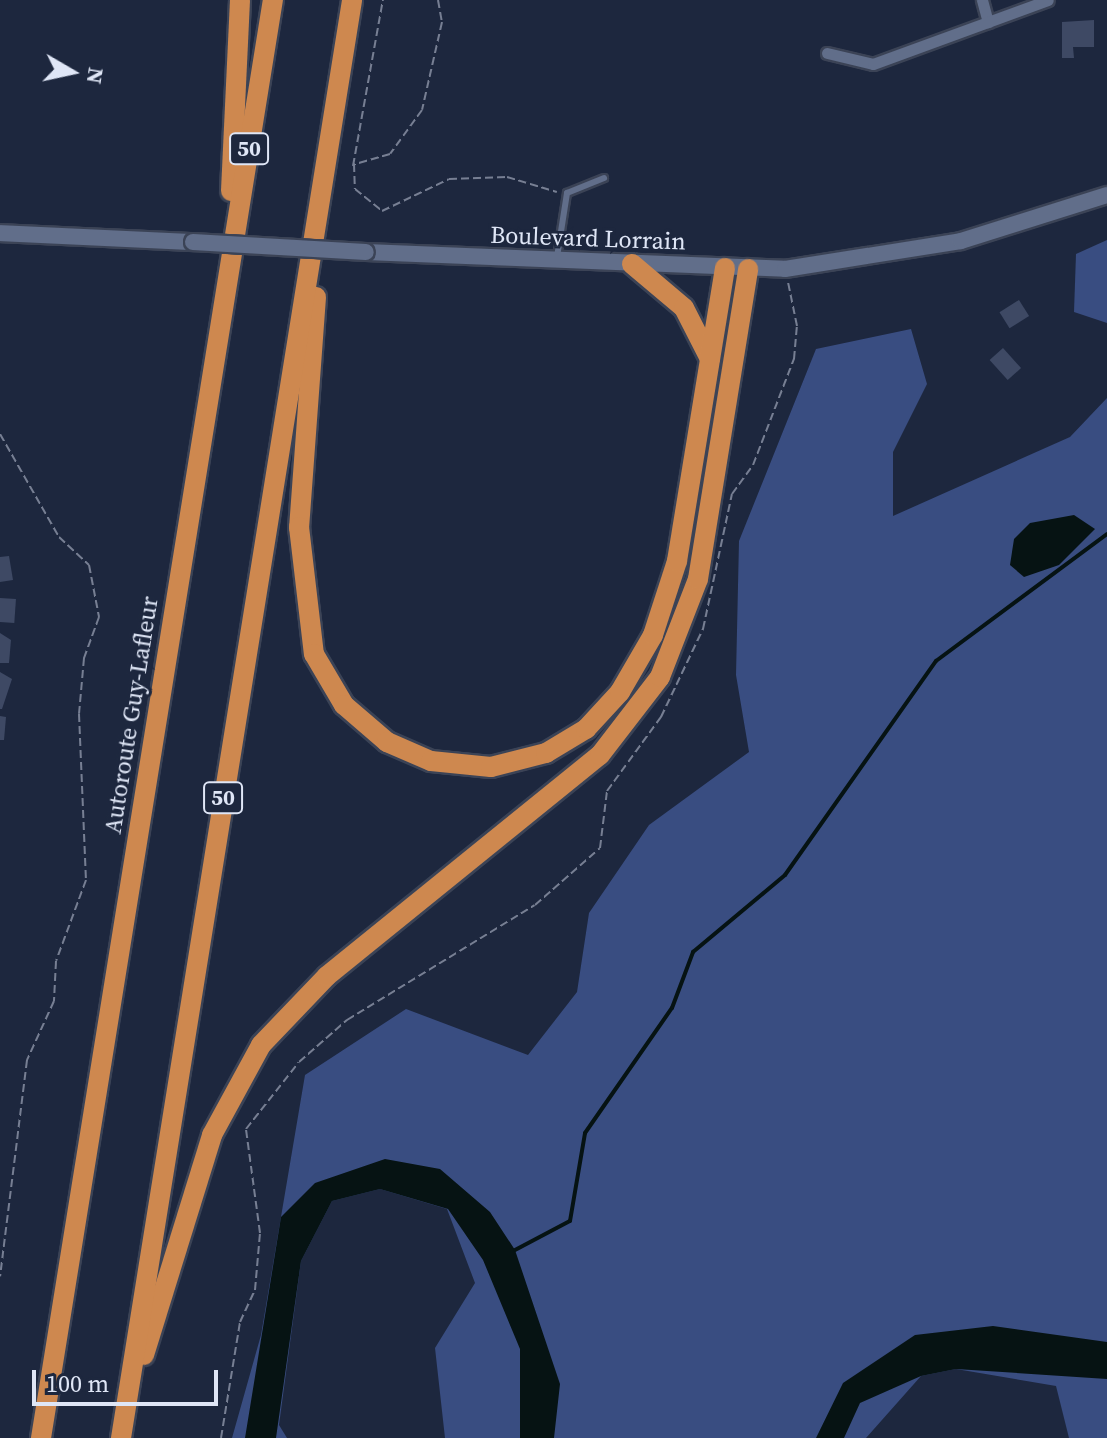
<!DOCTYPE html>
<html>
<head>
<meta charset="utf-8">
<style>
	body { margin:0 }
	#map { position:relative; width:1107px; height:1438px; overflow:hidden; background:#1d273e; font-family:"Source Serif 4",serif }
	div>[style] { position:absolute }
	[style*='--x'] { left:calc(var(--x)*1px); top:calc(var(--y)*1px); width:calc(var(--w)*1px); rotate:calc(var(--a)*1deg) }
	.forest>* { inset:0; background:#394d81 }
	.water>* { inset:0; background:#061313 }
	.stream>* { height:4px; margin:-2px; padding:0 2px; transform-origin:2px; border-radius:2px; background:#061313 }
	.building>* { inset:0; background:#3e4964; transform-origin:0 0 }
	.path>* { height:2px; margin-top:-1px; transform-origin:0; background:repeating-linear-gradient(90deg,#777f93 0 8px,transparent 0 12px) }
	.roads { filter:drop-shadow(2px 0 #3b4356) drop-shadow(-2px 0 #3b4356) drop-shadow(0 2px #3b4356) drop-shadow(0 -2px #3b4356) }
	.lane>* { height:6px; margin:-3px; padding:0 3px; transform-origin:3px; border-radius:3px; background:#616e8a }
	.street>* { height:11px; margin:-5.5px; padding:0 5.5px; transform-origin:5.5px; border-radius:5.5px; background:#616e8a }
	.secondary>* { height:16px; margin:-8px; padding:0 8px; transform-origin:8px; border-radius:8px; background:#616e8a }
	.highway>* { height:20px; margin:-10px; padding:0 10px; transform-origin:10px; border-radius:10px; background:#ce884f }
	.bridges { filter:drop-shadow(2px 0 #3b4356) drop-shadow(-2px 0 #3b4356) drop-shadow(0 2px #3b4356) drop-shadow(0 -2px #3b4356) }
	.secondary-bridge>* { height:16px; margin:-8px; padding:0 8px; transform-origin:8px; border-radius:8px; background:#616e8a }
	span { translate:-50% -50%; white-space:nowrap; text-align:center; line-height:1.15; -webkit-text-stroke:6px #1d273e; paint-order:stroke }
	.shield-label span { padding:2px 6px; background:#1d273e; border:2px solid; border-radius:6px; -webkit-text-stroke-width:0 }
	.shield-label { font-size:22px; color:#dfe6f6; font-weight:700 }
	.street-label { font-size:24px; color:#dfe6f6 }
	.north { position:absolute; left:32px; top:32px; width:80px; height:80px; -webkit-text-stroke:6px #1d273e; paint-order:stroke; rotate:99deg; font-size:22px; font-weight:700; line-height:32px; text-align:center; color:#dfe6f6 }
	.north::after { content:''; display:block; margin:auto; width:28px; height:36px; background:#dfe6f6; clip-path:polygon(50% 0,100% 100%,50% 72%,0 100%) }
	.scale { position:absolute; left:32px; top:1370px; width:186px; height:36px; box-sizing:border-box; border:4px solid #dfe6f6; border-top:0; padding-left:10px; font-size:24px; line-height:28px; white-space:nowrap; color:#dfe6f6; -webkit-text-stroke:6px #1d273e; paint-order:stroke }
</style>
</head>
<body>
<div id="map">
	<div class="forest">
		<i style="clip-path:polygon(1107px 240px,1107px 323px,1074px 312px,1076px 254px)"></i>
		<i style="clip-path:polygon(911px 329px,927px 384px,893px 452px,893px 516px,1070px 437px,1107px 398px,1107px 1438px,1069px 1438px,1056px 1386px,956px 1369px,921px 1376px,866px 1438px,445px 1438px,435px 1348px,475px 1283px,447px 1209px,380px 1189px,332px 1201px,301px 1261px,279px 1425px,287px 1438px,232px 1438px,261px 1335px,305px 1075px,406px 1009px,528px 1055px,577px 992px,589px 913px,649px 825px,749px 752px,736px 675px,739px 541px,816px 349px)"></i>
	</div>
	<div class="water">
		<i style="clip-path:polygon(1074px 515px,1095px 529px,1059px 565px,1024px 577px,1010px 565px,1014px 539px,1030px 523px)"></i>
		<i style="clip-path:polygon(385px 1159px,440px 1169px,490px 1212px,515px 1250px,560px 1384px,554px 1438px,520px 1438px,520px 1349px,483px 1260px,448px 1209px,380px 1189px,332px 1201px,301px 1261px,276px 1438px,245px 1438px,281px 1217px,315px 1183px)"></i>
		<i style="clip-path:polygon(993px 1326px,1107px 1342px,1107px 1379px,956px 1369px,921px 1376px,860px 1403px,844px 1438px,816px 1438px,843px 1383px,915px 1335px)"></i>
	</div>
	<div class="stream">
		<i style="--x:515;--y:1250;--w:62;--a:-27.8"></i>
		<i style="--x:570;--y:1221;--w:89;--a:-80.3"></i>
		<i style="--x:585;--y:1133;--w:152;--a:-55.2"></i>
		<i style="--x:672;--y:1008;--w:60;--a:-69.4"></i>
		<i style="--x:693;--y:952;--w:120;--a:-39.9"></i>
		<i style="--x:785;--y:875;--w:262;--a:-54.8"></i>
		<i style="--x:936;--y:661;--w:213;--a:-36.6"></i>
	</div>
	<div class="building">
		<i style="clip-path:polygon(1094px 20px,1094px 47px,1073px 47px,1074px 58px,1062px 58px,1062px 22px)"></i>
		<i style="left:1019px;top:300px;width:19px;height:23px;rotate:58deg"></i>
		<i style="left:1003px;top:348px;width:27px;height:18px;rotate:48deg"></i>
		<i style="clip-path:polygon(9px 556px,13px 580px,0 582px,0 557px)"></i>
		<i style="left:0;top:598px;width:16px;height:24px;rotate:4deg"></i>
		<i style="clip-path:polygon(0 633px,11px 640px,9px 663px,0 663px)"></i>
		<i style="clip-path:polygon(0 672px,12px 679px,2px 709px,0 709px)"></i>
		<i style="clip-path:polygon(0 716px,6px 717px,4px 740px,0 740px)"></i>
	</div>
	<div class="path">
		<i style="--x:438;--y:0;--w:22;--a:80"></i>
		<i style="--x:442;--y:22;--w:90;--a:102.8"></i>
		<i style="--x:422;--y:110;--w:54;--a:126"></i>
		<i style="--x:390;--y:154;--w:37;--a:164"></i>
		<i style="--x:354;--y:164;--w:25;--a:88"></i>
		<i style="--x:355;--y:189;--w:35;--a:39"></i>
		<i style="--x:382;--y:211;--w:74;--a:-25.5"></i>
		<i style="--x:449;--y:179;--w:58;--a:-2"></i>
		<i style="--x:507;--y:177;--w:52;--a:16.7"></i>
		<i style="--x:353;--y:166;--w:169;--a:-79.8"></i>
		<i style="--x:0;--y:434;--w:119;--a:60.2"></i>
		<i style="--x:59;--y:537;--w:41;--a:43"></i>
		<i style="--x:89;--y:565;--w:53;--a:79.1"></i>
		<i style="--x:99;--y:617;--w:44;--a:110.1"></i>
		<i style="--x:84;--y:658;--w:56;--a:95.1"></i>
		<i style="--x:79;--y:714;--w:166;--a:87.6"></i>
		<i style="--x:86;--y:880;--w:86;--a:110.3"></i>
		<i style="--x:56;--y:961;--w:40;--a:92.9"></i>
		<i style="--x:54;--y:1001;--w:65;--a:114.6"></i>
		<i style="--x:27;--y:1060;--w:218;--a:97.1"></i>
		<i style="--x:221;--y:1438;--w:118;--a:-80.7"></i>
		<i style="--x:240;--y:1322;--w:35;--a:-65"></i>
		<i style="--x:255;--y:1290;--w:57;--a:-85"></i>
		<i style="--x:260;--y:1233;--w:105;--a:-97.7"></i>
		<i style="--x:246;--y:1129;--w:85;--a:-51.7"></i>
		<i style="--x:299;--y:1062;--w:64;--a:-41.2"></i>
		<i style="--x:347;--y:1020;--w:220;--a:-31.5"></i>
		<i style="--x:535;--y:905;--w:86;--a:-41.2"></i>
		<i style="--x:600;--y:848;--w:57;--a:-83"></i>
		<i style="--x:607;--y:791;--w:92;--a:-53.9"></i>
		<i style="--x:661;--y:717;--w:98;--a:-64.5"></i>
		<i style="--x:703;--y:629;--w:138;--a:-77.9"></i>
		<i style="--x:732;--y:494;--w:36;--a:-54"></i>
		<i style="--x:753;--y:465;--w:114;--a:-68.9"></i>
		<i style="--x:794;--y:359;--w:33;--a:-85"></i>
		<i style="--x:797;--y:326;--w:45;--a:-101.6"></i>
	</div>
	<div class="roads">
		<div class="lane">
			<i style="--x:557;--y:257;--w:65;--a:-81.1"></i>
			<i style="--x:567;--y:193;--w:40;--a:-22"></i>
		</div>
		<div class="street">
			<i style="--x:982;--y:0;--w:23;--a:75"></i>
			<i style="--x:827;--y:53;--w:47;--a:13.4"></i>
			<i style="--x:873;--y:64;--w:186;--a:-20.1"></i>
		</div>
		<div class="secondary">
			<i style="--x:0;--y:233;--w:193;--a:2.7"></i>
			<i style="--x:366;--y:252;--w:419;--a:2.3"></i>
			<i style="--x:785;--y:269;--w:178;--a:-9"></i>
			<i style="--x:961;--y:241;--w:153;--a:-17.5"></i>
		</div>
		<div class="highway">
			<i style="--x:231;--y:191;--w:191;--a:-87.3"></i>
			<i style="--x:632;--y:264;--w:68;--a:40.2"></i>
			<i style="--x:684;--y:308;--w:57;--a:63"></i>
			<i style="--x:316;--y:297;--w:231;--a:94.2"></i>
			<i style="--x:299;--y:527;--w:128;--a:83.3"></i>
			<i style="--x:314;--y:654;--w:59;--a:59.5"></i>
			<i style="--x:344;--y:705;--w:57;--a:40.7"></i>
			<i style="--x:387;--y:742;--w:48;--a:23.4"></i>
			<i style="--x:431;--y:761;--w:60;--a:5.7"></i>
			<i style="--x:491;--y:767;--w:57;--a:-14.3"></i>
			<i style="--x:546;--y:753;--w:47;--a:-31"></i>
			<i style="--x:586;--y:729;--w:50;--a:-47.4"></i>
			<i style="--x:620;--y:692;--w:66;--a:-59.9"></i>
			<i style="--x:653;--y:635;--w:78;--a:-72"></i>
			<i style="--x:677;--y:561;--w:297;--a:-80.7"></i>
			<i style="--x:144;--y:1355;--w:230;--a:-72.8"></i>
			<i style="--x:212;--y:1135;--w:102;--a:-61.4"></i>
			<i style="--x:261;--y:1045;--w:95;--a:-46.3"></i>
			<i style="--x:327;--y:976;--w:351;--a:-39"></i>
			<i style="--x:600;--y:755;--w:98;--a:-52.4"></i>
			<i style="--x:660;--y:677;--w:105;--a:-68.8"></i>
			<i style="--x:698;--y:579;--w:314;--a:-80.8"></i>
			<i style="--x:41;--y:1438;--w:1457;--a:-80.84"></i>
			<i style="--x:121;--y:1438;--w:1456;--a:-80.87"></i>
		</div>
	</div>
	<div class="bridges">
		<div class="secondary-bridge">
			<i style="--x:193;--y:242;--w:173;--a:3.3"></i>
		</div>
	</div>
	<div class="shield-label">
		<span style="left:249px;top:149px">50</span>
		<span style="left:223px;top:798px">50</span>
	</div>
	<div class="street-label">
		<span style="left:588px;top:238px;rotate:2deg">Boulevard Lorrain</span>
		<span style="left:131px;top:715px;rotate:-81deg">Autoroute Guy-Lafleur</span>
	</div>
	<div class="north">N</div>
	<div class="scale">100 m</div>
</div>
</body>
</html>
